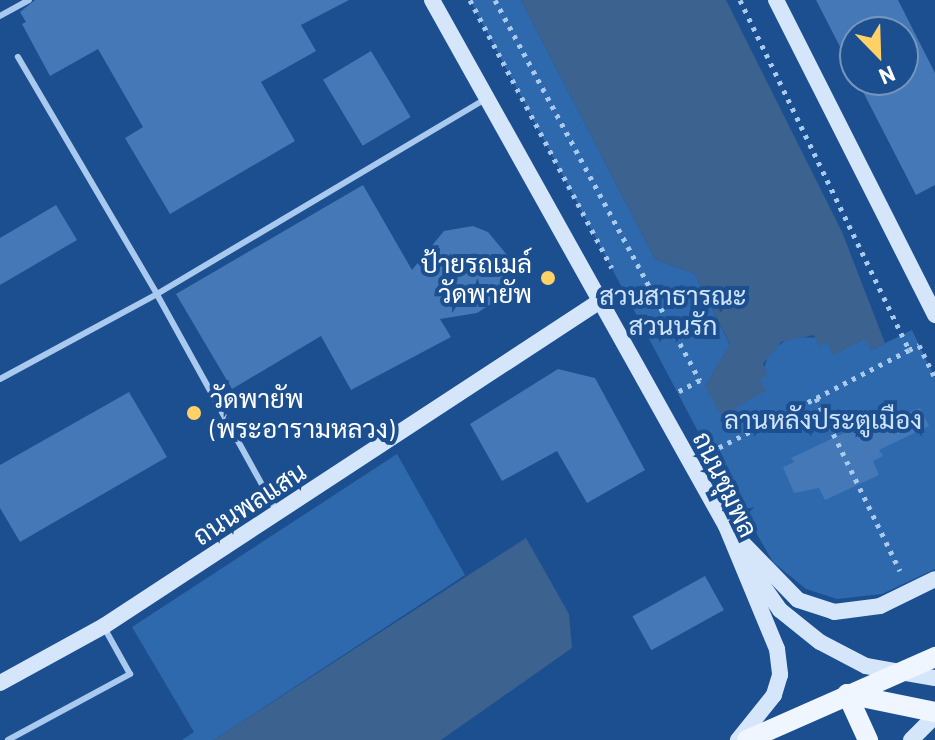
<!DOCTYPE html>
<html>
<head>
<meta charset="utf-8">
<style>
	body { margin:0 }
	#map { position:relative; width:935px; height:740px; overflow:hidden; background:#1b4f8f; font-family:Barlow,Sarabun,sans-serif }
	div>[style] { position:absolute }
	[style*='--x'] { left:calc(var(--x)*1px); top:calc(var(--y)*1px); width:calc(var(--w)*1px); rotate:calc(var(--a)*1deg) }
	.green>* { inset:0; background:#2e69ad }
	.water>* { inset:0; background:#3c6290 }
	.building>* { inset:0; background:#4478b7; transform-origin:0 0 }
	.path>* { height:5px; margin-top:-2.5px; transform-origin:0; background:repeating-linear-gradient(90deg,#a9c9ee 0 4px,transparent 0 10px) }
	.lane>* { height:6px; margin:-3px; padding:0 3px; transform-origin:3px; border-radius:3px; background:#a9c9ee }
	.secondary>* { height:16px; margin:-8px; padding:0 8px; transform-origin:8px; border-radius:8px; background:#d6e6fa }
	.primary>* { height:20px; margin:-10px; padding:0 10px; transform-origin:10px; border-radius:10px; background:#f0f6ff }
	.dots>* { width:22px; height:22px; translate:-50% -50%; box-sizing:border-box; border:4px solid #1b4f8f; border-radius:50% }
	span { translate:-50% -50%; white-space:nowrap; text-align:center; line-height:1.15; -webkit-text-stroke:8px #1b4f8f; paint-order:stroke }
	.poi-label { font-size:26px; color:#fff }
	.right { translate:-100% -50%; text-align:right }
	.left { translate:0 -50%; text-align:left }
	.park-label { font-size:26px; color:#cfe3fa }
	.street-label { font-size:26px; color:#fff }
	.north { position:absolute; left:839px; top:16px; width:80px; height:80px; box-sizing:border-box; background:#1b4f8f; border:2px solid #7695bc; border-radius:50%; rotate:157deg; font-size:22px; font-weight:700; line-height:32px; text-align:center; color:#fff }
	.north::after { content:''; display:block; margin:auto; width:28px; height:36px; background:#ffd166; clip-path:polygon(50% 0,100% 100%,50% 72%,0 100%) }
</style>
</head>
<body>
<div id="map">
	<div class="green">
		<i style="clip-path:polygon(470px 0,521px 0,655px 259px,695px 274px,730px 345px,705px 386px,735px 408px,760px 379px,770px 351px,791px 337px,866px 339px,871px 350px,912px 330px,935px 378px,935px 569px,882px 594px,837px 599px,806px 589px,773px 562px,702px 439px)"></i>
		<i style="clip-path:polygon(397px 454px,465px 575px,214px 740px,182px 740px,194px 732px,132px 627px)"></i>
	</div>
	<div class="water">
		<i style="clip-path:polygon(521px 0,726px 0,842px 232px,885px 343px,871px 350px,865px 339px,833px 355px,827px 342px,819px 346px,814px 335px,781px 342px,763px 364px,768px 375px,760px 379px,766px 391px,735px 408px,741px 420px,727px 427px,705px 386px,730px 344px,695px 274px,655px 259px)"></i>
		<i style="clip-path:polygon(526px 538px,569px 614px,572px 648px,441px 740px,214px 740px)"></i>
	</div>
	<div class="building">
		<i style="clip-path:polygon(35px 0,349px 0,301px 25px,316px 51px,261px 82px,295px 141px,170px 214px,125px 138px,143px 127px,98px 49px,50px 76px,22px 24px,26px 22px,20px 12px)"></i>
		<i style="clip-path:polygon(816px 0,898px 0,935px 73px,935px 185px,916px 195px,857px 80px,903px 80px,903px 32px,855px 32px,855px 76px)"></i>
		<i style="left:371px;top:51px;width:77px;height:56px;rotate:59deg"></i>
		<i style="clip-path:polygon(363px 185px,412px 270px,444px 231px,473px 226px,488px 232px,507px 255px,510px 271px,500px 298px,477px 313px,440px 319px,451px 337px,351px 390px,321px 336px,232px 389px,176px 294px)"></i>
		<i style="clip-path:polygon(56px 205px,77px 240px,0 285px,0 238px)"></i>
		<i style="clip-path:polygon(558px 369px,595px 378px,645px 470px,587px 503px,557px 451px,502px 481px,470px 424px)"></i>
		<i style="clip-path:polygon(129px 392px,167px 457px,20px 542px,0 508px,0 465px)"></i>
		<i style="clip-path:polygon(920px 408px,929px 426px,879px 450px,883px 456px,873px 461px,879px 475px,825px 500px,819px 488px,794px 493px,783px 467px,794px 462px,791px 458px,867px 422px,870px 429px)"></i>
		<i style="left:705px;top:576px;width:39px;height:83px;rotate:61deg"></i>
	</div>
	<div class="path">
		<i style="--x:470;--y:0;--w:303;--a:62.1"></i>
		<i style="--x:495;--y:0;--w:432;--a:61.7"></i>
		<i style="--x:700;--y:380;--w:26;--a:152"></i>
		<i style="--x:740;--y:0;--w:389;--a:64.2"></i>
		<i style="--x:909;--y:350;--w:105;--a:152.7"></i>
		<i style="--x:816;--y:398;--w:192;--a:64.1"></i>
		<i style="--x:909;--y:350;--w:11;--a:-27"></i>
		<i style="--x:919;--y:345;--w:37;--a:64"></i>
		<i style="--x:710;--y:452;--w:119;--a:-27"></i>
	</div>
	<div class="lane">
		<i style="--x:0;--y:16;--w:33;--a:-29"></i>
		<i style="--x:0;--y:379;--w:179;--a:-28.4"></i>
		<i style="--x:157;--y:294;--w:275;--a:-120.4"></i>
		<i style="--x:276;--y:510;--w:247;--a:-118.9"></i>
		<i style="--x:157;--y:294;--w:382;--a:-30.7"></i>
		<i style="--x:8;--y:740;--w:139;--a:-28.4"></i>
		<i style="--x:130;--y:674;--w:51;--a:-119.1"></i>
	</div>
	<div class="secondary">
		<i style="--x:432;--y:0;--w:603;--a:60.8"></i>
		<i style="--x:726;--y:526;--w:133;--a:67.5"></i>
		<i style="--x:777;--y:649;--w:26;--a:83"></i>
		<i style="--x:780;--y:675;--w:21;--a:107"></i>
		<i style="--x:774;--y:695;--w:58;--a:128.7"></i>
		<i style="--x:776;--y:0;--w:353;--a:63.2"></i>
		<i style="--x:728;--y:528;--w:100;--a:45.8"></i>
		<i style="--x:798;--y:600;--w:38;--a:18"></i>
		<i style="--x:834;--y:612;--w:46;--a:-7.4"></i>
		<i style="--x:880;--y:606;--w:61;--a:-26.1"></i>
		<i style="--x:746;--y:562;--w:59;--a:54.7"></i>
		<i style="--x:780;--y:610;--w:51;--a:38.7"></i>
		<i style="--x:820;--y:642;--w:52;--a:27.6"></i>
		<i style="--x:866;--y:666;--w:70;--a:9.9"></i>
		<i style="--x:0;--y:683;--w:119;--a:-28.7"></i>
		<i style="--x:104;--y:626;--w:593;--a:-33.23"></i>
		<i style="--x:911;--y:740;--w:34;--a:-45"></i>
	</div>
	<div class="primary">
		<i style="--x:847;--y:694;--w:90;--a:11.6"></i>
		<i style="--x:847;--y:694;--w:51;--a:65.5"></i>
		<i style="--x:747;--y:740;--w:206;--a:-23.8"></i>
	</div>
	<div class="dots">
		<i style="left:548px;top:278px;background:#ffd166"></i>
		<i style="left:194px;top:413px;background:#ffd166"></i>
	</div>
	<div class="poi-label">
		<span class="right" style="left:532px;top:278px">ป้ายรถเมล์<br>วัดพายัพ</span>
		<span class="left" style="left:210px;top:413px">วัดพายัพ<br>(พระอารามหลวง)</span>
	</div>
	<div class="park-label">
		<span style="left:673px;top:310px">สวนสาธารณะ<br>สวนนรัก</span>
		<span style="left:823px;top:419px">ลานหลังประตูเมือง</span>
	</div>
	<div class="street-label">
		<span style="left:726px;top:484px;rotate:64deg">ถนนชุมพล</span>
		<span style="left:249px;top:503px;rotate:-33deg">ถนนพลแสน</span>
	</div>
	<div class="north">N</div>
</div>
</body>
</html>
